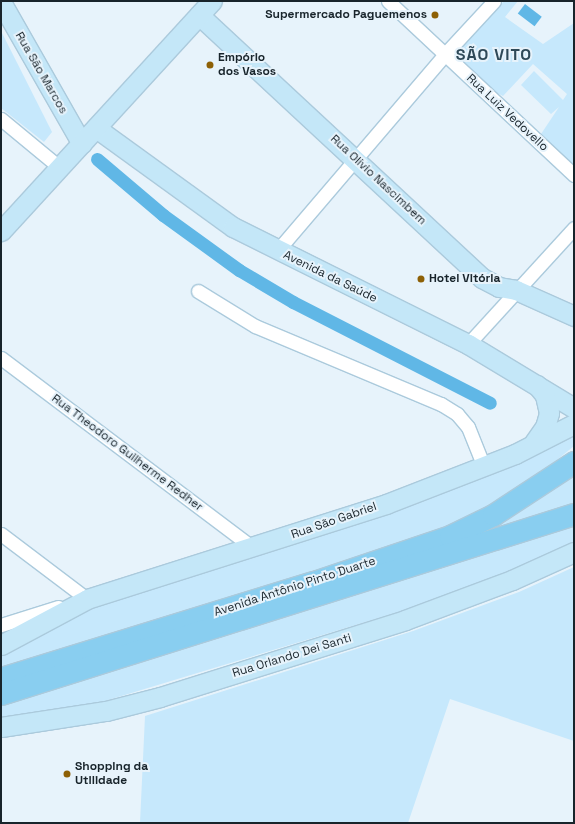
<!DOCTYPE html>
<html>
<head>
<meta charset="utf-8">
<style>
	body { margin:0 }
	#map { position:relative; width:575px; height:824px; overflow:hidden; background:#e7f3fb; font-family:"Space Grotesk",sans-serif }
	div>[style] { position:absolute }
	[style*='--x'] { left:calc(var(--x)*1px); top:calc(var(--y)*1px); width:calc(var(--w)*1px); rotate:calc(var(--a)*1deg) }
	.green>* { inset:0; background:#c6e8fc }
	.water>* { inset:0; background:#60b7e6; transform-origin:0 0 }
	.canal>* { height:13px; margin:-6.5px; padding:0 6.5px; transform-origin:6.5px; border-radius:6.5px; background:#60b7e6 }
	.roads { filter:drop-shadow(1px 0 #abcadc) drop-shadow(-1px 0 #abcadc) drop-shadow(0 1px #abcadc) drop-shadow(0 -1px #abcadc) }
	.street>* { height:13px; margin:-6.5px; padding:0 6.5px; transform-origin:6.5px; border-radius:6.5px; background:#fff }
	.secondary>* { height:19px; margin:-9.5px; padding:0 9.5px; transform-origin:9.5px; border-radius:9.5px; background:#c4e7f8 }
	.primary>* { height:21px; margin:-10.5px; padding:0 10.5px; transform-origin:10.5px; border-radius:10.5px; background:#89cef0 }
	.dots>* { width:11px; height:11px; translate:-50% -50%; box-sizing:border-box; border:2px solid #e7f3fb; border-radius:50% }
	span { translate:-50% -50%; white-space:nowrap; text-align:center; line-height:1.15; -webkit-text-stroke:4px #e7f3fb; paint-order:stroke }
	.poi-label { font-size:12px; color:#18242b; font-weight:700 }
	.right { translate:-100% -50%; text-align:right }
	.left { translate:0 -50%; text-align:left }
	.street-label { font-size:12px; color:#18242b }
	.district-label { font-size:16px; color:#2e4958; font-weight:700; letter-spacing:1px }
	.frame { position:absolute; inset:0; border:2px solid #18242b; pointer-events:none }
</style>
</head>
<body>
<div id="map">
	<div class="green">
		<i style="clip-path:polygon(504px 1px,518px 1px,505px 17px,543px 44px,574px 23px,574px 165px,539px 137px,559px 107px,551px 114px,521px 85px,534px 71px,563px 100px,567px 94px,533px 64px,503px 96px,495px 92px,454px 54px)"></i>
		<i style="clip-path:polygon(1px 31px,52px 132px,44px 142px,1px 108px)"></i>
		<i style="clip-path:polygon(574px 433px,574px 446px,525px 486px,490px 508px,423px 537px,1px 671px,1px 652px,95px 604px,389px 512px)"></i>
		<i style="clip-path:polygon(574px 471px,574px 505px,460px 542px)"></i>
		<i style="clip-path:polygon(574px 522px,574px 543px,509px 572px,402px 611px,105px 701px,1px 719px,1px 701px)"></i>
		<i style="clip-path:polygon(574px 567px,574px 741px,450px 699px,408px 823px,140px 823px,145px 716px,413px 631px,519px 592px)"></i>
	</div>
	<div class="water">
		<i style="left:525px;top:4px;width:21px;height:12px;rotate:37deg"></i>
	</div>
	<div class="canal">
		<i style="--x:97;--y:159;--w:87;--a:40.3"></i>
		<i style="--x:163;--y:215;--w:94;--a:35.9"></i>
		<i style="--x:239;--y:270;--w:63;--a:30.7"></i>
		<i style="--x:293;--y:302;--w:221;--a:27.1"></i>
	</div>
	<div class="roads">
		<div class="street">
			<i style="--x:388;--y:1;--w:255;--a:43.1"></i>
			<i style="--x:1;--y:119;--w:75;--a:39.6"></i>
			<i style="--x:277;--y:251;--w:259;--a:-49.5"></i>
			<i style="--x:445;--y:54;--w:72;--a:-47.2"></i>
			<i style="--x:198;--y:291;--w:67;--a:31.6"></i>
			<i style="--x:255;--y:326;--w:202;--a:22.8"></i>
			<i style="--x:441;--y:404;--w:19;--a:32"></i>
			<i style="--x:457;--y:414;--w:17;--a:50"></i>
			<i style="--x:468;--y:427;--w:43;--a:68.2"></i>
			<i style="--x:468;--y:344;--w:157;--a:-47.6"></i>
			<i style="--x:1;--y:358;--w:316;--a:37"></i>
			<i style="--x:1;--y:534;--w:108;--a:37.1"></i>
			<i style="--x:1;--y:625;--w:60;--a:-17.5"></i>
		</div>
		<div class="secondary">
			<i style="--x:1;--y:2;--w:163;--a:60.3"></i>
			<i style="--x:199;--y:15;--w:386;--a:42.9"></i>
			<i style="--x:482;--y:278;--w:19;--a:28"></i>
			<i style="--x:499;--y:287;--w:17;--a:10"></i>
			<i style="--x:516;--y:290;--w:64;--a:24.1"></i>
			<i style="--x:96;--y:128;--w:169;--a:35.9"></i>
			<i style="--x:233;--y:227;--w:263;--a:26.5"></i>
			<i style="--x:468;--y:344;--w:124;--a:31.1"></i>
			<i style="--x:1;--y:231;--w:312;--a:-47.5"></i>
			<i style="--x:533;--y:444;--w:21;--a:-55"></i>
			<i style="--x:545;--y:427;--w:15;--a:-74"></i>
			<i style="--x:549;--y:413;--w:18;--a:-103"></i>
			<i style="--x:545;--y:395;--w:13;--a:-129"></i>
			<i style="--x:1;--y:645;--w:98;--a:-28.1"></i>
			<i style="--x:87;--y:599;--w:314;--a:-17.6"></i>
			<i style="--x:386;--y:504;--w:138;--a:-21.2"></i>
			<i style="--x:515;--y:454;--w:66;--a:-27"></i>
			<i style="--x:1;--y:727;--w:106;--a:-8.7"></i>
			<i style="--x:106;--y:711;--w:56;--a:-14.5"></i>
			<i style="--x:160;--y:697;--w:257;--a:-17.4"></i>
			<i style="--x:405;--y:620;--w:114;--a:-20.5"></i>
			<i style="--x:512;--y:580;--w:68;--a:-24.3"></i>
		</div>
		<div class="primary">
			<i style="--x:1;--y:678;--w:327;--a:-17.1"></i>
			<i style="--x:314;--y:582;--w:144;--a:-18.7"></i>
			<i style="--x:450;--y:536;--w:48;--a:-26"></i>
			<i style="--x:493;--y:515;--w:97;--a:-33.2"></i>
			<i style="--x:1;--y:694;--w:601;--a:-17.44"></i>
		</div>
	</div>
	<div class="dots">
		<i style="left:435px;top:15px;background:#8d6006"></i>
		<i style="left:210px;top:65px;background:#8d6006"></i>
		<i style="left:421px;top:279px;background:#8d6006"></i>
		<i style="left:67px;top:774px;background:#8d6006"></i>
	</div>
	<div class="poi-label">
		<span class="right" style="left:427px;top:15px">Supermercado Paguemenos</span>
		<span class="left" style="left:218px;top:65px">Empório<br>dos Vasos</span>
		<span class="left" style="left:429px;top:279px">Hotel Vitória</span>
		<span class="left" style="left:75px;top:774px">Shopping da<br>Utilidade</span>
	</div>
	<div class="street-label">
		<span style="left:41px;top:73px;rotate:60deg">Rua São Marcos</span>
		<span style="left:507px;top:113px;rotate:43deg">Rua Luiz Vedovello</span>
		<span style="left:378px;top:180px;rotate:43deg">Rua Olívio Nascimbem</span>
		<span style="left:330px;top:277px;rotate:26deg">Avenida da Saúde</span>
		<span style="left:127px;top:453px;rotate:37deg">Rua Theodoro Guilherme Redher</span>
		<span style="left:334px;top:521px;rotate:-19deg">Rua São Gabriel</span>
		<span style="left:295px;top:587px;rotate:-18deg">Avenida Antônio Pinto Duarte</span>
		<span style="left:292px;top:656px;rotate:-17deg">Rua Orlando Dei Santi</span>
	</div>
	<div class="district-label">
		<span style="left:494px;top:55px">SÃO VITO</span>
	</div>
	<div class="frame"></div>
</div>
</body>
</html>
